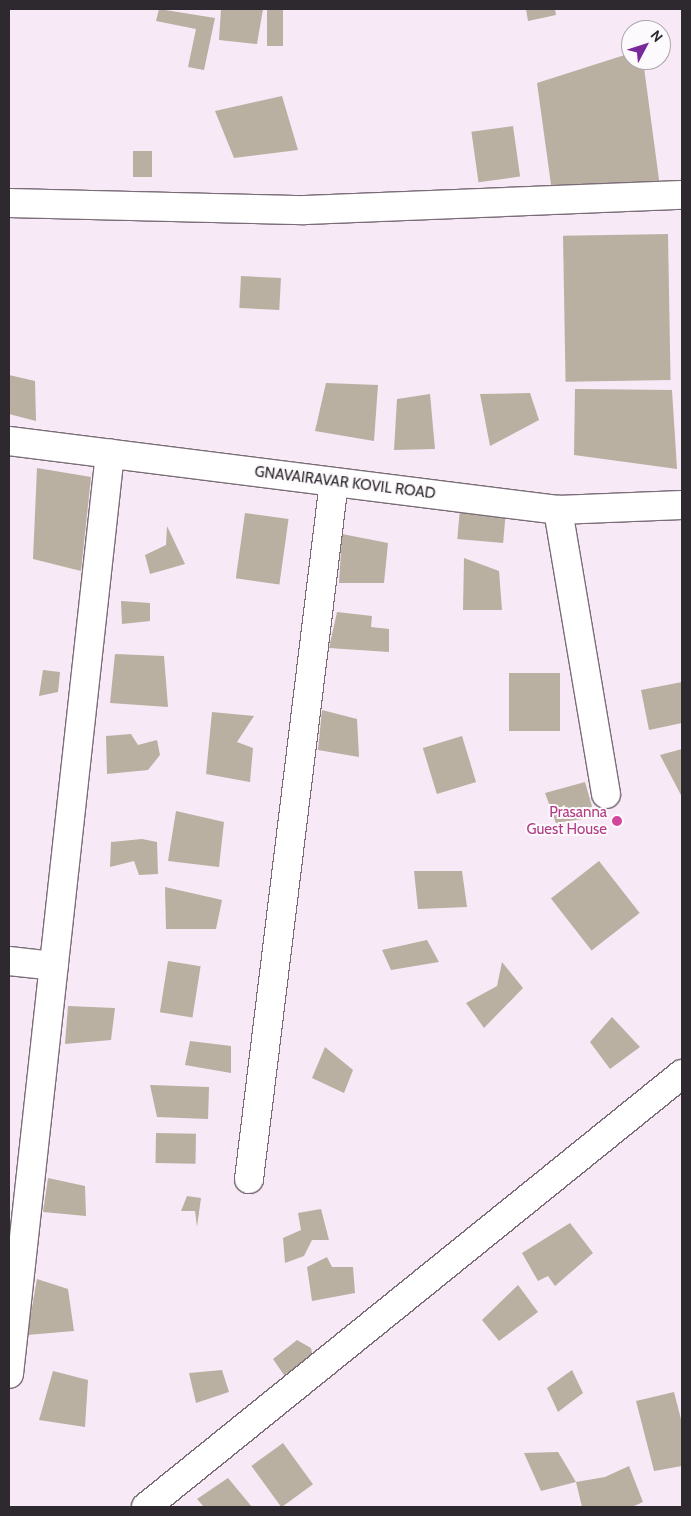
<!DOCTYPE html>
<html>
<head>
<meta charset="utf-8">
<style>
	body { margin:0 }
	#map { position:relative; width:691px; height:1516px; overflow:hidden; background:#f8e9f6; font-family:Cabin,sans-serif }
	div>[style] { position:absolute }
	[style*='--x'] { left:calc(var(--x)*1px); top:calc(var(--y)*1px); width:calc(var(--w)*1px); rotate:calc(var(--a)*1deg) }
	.building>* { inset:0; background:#b9b0a1; transform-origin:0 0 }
	.roads { filter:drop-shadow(1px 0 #7a6d78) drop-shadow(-1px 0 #7a6d78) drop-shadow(0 1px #7a6d78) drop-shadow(0 -1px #7a6d78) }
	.minor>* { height:28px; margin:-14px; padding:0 14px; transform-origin:14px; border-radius:14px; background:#fff }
	.dots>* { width:14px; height:14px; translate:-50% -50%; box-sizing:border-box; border:2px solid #fdfafd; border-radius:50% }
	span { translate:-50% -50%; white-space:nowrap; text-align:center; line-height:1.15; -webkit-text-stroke:4px #fdfafd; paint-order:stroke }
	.street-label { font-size:15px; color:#2e292e }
	.hotel-label { font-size:15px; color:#b23c85 }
	.right { translate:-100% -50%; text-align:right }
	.frame { position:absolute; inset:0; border:10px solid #2e292e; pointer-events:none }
	.north { position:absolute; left:621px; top:20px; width:50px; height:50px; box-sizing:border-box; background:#fdfafd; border:1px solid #aaa6aa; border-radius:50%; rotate:50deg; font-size:14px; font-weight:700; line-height:20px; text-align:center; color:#2e292e }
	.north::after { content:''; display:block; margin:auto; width:18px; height:22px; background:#78299a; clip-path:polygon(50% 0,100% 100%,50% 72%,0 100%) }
</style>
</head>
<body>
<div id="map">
	<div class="building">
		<i style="clip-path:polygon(159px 9px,215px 18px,204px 70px,188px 67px,196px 29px,156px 21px)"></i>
		<i style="clip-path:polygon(221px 9px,263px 9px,257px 44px,219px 40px)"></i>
		<i style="left:267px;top:9px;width:16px;height:37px"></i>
		<i style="clip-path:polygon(526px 9px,555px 9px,556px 15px,528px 21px)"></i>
		<i style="clip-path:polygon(631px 53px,631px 60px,643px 60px,660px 187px,552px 192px,537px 83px)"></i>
		<i style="clip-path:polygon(282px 96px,298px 150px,234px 158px,215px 111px)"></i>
		<i style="left:513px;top:126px;width:51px;height:42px;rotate:82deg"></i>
		<i style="left:133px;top:151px;width:19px;height:26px"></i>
		<i style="left:668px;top:234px;width:146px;height:105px;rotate:89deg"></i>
		<i style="left:241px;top:276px;width:40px;height:32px;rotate:3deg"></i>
		<i style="clip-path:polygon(9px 375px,35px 381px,36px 421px,9px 414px)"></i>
		<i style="clip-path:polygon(326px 383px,378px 385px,374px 441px,315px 431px)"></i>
		<i style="clip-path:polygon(575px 389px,672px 390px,677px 469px,574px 455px)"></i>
		<i style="clip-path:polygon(530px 393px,539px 420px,490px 446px,480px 394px)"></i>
		<i style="clip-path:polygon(430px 394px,435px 449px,394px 450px,397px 399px)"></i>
		<i style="clip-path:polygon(37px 468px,91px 477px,81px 571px,33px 559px)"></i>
		<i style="left:460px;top:508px;width:46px;height:31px;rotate:5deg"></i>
		<i style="left:245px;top:513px;width:44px;height:66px;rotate:8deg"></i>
		<i style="clip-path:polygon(167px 526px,185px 564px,150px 574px,145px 555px,166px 545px)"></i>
		<i style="clip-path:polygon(342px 534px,388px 543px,384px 583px,339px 583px)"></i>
		<i style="clip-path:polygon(464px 558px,499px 571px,502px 610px,463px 610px)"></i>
		<i style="clip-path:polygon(121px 601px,150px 603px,150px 621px,122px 624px)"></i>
		<i style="clip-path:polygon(337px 612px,372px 616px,371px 627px,389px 629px,389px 652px,329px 648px)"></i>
		<i style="clip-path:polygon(115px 654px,164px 656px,168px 707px,110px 703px)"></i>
		<i style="clip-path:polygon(43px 670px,60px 672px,58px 692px,39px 696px)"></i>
		<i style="left:509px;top:673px;width:51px;height:58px"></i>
		<i style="clip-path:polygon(682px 682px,682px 723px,649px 730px,641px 690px)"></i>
		<i style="clip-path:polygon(322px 710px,357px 719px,359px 757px,318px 750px)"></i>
		<i style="clip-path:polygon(212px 712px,254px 716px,237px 742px,253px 748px,250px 782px,206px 774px)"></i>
		<i style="clip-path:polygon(131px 734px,138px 745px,157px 740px,160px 755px,148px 770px,107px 774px,106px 736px)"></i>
		<i style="left:462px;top:736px;width:48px;height:41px;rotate:73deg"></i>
		<i style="clip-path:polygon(682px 749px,682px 797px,660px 755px)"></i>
		<i style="clip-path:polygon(585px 782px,595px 817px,556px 823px,545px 793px)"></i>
		<i style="clip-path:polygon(176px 811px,224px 822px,219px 867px,168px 861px)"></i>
		<i style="clip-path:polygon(142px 839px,157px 842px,158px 874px,139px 875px,134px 861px,110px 867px,111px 842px)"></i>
		<i style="left:599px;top:861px;width:66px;height:61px;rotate:52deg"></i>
		<i style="clip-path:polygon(414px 871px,462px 871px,467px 907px,418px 909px)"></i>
		<i style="clip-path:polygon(165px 887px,222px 900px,216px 929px,166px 929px)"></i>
		<i style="clip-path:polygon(427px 940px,439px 962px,391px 970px,382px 950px)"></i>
		<i style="left:168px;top:961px;width:33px;height:52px;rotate:9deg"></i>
		<i style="clip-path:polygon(502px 962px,523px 988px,484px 1028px,466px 1003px,497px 986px)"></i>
		<i style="clip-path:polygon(68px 1006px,115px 1008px,111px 1040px,65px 1044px)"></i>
		<i style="clip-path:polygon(612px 1017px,640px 1047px,610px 1069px,590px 1042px)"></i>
		<i style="clip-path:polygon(190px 1041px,231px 1046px,231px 1073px,185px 1065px)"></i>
		<i style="clip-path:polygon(325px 1047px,353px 1070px,344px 1093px,312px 1078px)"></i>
		<i style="clip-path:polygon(150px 1085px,209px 1087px,208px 1119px,157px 1117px)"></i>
		<i style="left:156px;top:1133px;width:40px;height:30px;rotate:1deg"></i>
		<i style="clip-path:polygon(48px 1178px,85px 1186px,86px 1216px,43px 1212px)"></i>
		<i style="clip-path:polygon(187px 1196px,201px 1198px,197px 1227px,195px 1211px,181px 1211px)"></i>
		<i style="clip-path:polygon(321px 1209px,329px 1240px,312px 1240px,304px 1256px,285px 1263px,283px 1238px,301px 1230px,298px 1213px)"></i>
		<i style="clip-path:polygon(570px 1223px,593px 1253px,555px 1286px,548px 1276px,538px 1281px,522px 1253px)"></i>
		<i style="clip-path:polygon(327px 1257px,332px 1267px,353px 1267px,355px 1293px,312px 1301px,307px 1267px)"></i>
		<i style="clip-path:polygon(37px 1279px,68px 1289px,74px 1331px,27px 1335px)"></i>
		<i style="clip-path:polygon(518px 1285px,538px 1312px,499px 1341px,482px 1320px)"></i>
		<i style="clip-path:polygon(297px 1340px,311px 1348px,313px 1358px,284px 1375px,273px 1359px)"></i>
		<i style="clip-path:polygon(222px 1370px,229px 1392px,196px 1403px,189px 1373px)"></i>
		<i style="clip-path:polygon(572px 1370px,583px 1393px,558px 1412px,547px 1388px)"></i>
		<i style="clip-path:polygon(53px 1371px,88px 1380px,85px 1427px,39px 1420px)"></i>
		<i style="clip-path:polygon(674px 1392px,682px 1423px,682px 1466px,654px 1471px,636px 1401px)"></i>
		<i style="left:283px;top:1443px;width:51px;height:39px;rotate:54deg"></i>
		<i style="clip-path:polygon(558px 1452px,576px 1482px,541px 1491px,524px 1453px)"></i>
		<i style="clip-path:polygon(629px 1466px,643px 1502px,632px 1507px,582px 1507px,576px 1482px,605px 1477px)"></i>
		<i style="clip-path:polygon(228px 1478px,252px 1507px,204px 1507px,197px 1499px)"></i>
	</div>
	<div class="roads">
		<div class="minor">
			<i style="--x:9;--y:203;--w:296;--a:1.4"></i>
			<i style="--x:305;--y:210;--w:377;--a:-2.3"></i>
			<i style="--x:9;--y:441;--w:553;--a:7.16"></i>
			<i style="--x:558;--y:510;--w:124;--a:-2.3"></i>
			<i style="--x:558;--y:510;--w:288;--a:80.4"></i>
			<i style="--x:9;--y:961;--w:45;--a:6.3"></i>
			<i style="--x:249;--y:1179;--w:702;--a:-83.05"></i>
			<i style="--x:9;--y:1374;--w:926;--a:-83.74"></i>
			<i style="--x:146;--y:1507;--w:689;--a:-38.93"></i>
		</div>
	</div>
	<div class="dots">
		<i style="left:617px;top:821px;background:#d1479c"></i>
	</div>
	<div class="street-label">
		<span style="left:345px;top:483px;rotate:7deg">GNAVAIRAVAR KOVIL ROAD</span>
	</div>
	<div class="hotel-label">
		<span class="right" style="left:607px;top:821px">Prasanna<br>Guest House</span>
	</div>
	<div class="frame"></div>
	<div class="north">N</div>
</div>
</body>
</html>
